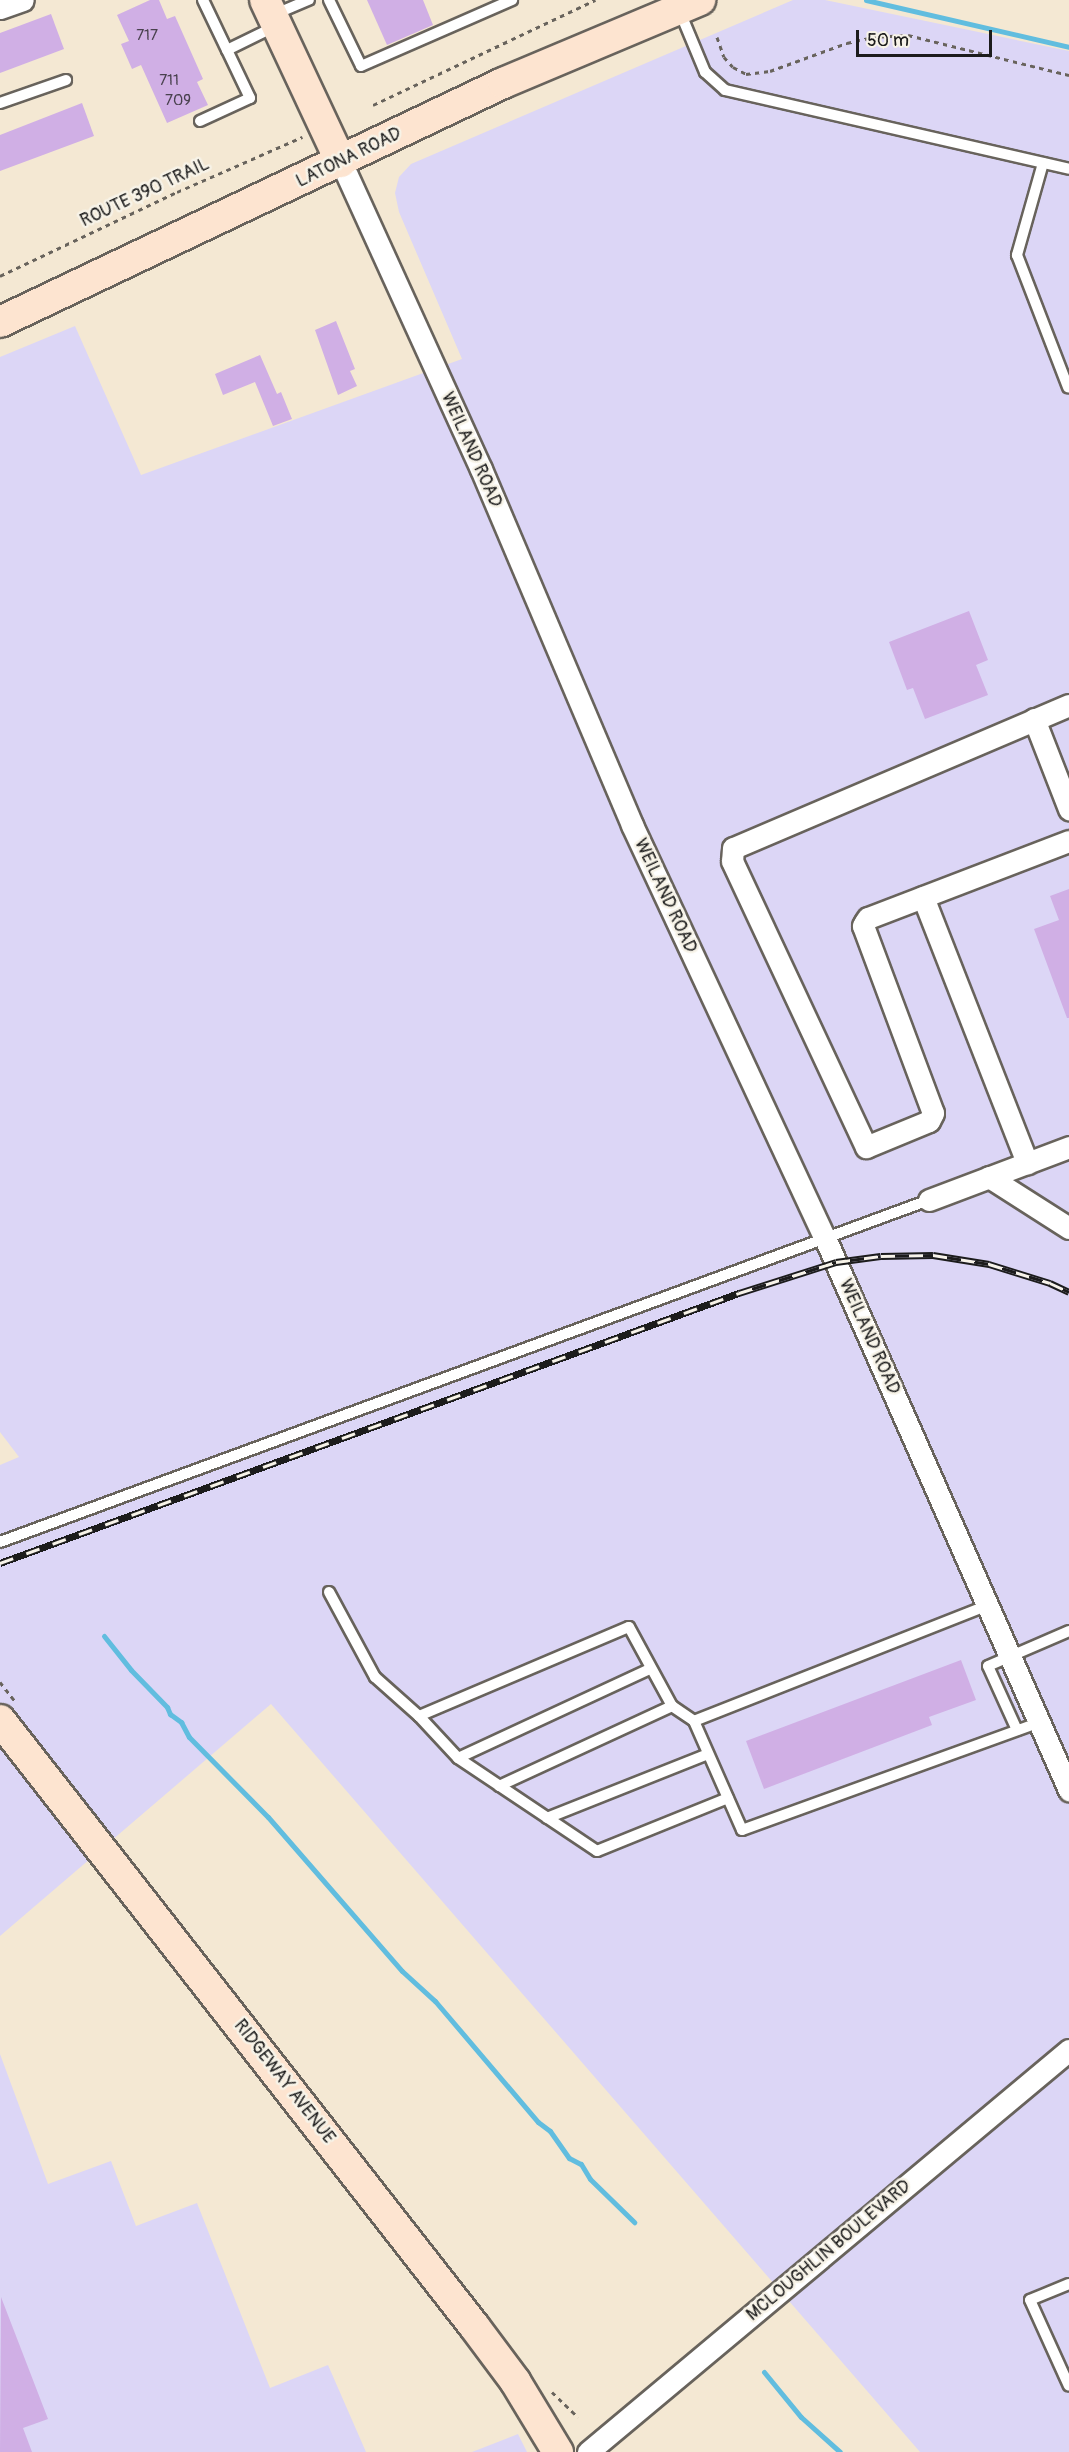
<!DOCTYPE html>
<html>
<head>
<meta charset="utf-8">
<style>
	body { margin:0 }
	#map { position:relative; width:1069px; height:2452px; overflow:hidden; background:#f4e8d3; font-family:Pangolin,sans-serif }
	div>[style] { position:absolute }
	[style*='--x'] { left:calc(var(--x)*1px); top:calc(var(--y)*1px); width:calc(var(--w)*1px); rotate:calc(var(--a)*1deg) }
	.built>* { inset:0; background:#dcd6f6 }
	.stream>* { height:5px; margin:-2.5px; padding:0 2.5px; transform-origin:2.5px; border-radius:2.5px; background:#61bddf }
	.building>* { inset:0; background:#d0afe5 }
	.path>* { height:3px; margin-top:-1.5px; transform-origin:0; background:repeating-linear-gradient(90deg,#68635c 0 4.5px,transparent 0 9px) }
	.roads { filter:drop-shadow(2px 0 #68635c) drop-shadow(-2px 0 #68635c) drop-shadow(0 2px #68635c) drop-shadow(0 -2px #68635c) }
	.lane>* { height:10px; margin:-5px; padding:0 5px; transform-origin:5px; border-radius:5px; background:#fff }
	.street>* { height:21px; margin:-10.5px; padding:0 10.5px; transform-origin:10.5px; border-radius:10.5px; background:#fff }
	.secondary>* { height:30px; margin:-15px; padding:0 15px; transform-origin:15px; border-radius:15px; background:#fde4d0 }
	.rail>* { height:7px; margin-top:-3.5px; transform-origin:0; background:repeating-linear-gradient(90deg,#f7f3e8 0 14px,#1c1c1c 0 28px); box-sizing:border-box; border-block:2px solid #1c1c1c }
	span { translate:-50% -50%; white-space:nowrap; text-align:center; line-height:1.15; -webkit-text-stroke:5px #f7f3e8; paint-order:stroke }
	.number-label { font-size:15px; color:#49414e }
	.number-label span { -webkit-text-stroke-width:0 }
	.street-label { font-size:18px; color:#1c1c1c }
	.scale { position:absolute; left:856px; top:30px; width:136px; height:27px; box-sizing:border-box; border:3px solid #1c1c1c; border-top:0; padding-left:8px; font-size:18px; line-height:21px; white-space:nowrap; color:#1c1c1c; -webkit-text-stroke:4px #f7f3e8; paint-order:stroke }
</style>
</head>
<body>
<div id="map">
	<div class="built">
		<i style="clip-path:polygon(793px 0,825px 0,1069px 51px,1069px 2452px,920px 2452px,271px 1704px,0 1936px,0 1465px,19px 1457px,0 1432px,0 357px,75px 326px,141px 475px,462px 359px,399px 212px,395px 193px,399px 177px,411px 164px)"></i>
		<i style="clip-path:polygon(0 2054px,48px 2184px,111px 2161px,136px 2226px,197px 2203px,270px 2388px,328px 2365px,366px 2452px,0 2452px)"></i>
		<i style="clip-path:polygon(518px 2434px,527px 2452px,472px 2452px)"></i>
	</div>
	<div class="stream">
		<i style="--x:866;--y:0;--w:208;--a:13"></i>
		<i style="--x:104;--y:1636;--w:43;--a:51.5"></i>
		<i style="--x:131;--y:1670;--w:52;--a:45.8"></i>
		<i style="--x:167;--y:1707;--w:8;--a:67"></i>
		<i style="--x:170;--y:1714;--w:14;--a:36"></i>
		<i style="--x:181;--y:1722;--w:17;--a:62"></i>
		<i style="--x:189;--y:1737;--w:112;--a:45.4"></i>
		<i style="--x:268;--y:1817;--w:204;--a:49"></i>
		<i style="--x:402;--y:1971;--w:45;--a:42.3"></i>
		<i style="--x:435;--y:2001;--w:159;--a:49.6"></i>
		<i style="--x:538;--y:2122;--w:15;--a:37"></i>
		<i style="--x:550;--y:2131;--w:33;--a:55"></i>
		<i style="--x:569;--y:2158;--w:13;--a:27"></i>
		<i style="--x:581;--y:2164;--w:17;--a:59"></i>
		<i style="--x:590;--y:2179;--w:62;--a:44.3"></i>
		<i style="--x:764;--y:2372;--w:58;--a:50.6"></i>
		<i style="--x:801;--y:2417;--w:52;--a:41.9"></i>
	</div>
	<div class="building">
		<i style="clip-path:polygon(150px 0,159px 0,167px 19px,175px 16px,203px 79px,197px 82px,208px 105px,167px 123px,141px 65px,132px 69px,121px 44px,129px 41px,117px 15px)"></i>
		<i style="clip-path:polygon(367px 0,423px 0,433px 25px,387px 45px)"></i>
		<i style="clip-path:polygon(51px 14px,64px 49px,0 73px,0 33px)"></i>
		<i style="clip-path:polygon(82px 103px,94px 136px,0 171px,0 135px)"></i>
		<i style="clip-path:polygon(336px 321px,355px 369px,350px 371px,357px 386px,338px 395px,315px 330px)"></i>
		<i style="clip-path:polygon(260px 355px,277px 394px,281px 392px,292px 419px,273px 426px,255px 382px,223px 395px,215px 374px)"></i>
		<i style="clip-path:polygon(969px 611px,988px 660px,976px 665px,988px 695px,925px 719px,913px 688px,907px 690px,889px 642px)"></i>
		<i style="clip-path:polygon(1069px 889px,1069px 1018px,1067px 1018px,1034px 929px,1059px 920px,1050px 896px)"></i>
		<i style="clip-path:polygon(961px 1660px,976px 1700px,929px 1717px,932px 1725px,764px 1789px,746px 1741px)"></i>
		<i style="clip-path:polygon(1px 2297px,48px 2419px,23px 2428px,32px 2452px,0 2452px)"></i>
	</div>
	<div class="path">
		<i style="--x:717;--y:37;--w:21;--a:71"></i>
		<i style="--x:724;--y:57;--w:13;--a:48"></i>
		<i style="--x:733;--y:67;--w:15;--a:28"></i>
		<i style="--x:746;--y:74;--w:24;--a:-7"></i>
		<i style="--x:770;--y:71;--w:82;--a:-20"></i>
		<i style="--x:847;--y:43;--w:26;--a:-13"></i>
		<i style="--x:872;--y:37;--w:36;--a:-3"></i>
		<i style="--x:908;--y:35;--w:166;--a:14"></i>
		<i style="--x:373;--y:105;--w:246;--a:-25.3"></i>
		<i style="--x:0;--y:276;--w:196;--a:-25.4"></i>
		<i style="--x:177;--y:192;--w:137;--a:-23.7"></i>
		<i style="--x:0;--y:1682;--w:23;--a:52"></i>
		<i style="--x:552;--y:2392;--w:36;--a:44"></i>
	</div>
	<div class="roads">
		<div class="lane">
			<i style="--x:203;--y:0;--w:55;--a:64.4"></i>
			<i style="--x:329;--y:0;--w:73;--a:64.1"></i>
			<i style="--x:361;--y:66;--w:165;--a:-23.6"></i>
			<i style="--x:680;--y:12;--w:65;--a:67.4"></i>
			<i style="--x:705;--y:72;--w:27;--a:42"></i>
			<i style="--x:725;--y:90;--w:353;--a:12.9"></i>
			<i style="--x:273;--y:15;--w:39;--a:-23"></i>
			<i style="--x:0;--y:103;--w:70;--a:-19.2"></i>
			<i style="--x:200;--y:121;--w:55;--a:-24.7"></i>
			<i style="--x:250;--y:98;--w:53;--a:-115.6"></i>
			<i style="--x:227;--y:50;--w:52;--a:-26.1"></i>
			<i style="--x:1043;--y:163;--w:96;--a:105.8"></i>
			<i style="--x:1017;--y:255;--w:142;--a:68.9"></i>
			<i style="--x:0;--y:1542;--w:990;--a:-20.21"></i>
			<i style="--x:329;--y:1592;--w:97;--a:61.6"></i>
			<i style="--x:375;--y:1677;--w:59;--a:41.6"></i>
			<i style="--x:419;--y:1716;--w:57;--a:47.1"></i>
			<i style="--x:458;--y:1758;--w:167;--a:33.8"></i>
			<i style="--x:597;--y:1851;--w:141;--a:-22"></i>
			<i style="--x:419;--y:1716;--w:228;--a:-23"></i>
			<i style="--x:629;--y:1627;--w:90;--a:61.4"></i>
			<i style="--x:672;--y:1706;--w:27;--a:34"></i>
			<i style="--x:694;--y:1721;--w:119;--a:66.2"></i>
			<i style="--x:742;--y:1830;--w:317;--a:-19.9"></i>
			<i style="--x:694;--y:1721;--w:316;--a:-21.5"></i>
			<i style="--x:1017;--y:1730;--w:70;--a:-114.4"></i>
			<i style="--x:988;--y:1666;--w:88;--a:-23.4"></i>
			<i style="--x:458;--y:1758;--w:212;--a:-24.9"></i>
			<i style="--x:499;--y:1786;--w:191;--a:-24.8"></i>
			<i style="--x:547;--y:1818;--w:173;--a:-21.7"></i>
			<i style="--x:1069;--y:2284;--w:42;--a:157.7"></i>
			<i style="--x:1030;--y:2300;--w:94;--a:65.6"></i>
		</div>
		<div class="street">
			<i style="--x:0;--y:8;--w:24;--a:-19"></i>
			<i style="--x:341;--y:162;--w:337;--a:65.5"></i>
			<i style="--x:481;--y:469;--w:387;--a:67"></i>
			<i style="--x:632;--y:825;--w:456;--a:65"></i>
			<i style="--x:825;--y:1238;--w:604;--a:66.15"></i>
			<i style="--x:1069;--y:705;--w:365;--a:156.9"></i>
			<i style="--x:733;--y:848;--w:13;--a:94"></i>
			<i style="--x:732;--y:861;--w:316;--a:64.9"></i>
			<i style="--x:866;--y:1147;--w:68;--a:-22.4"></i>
			<i style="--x:929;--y:1121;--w:9;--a:-63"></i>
			<i style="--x:933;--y:1113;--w:200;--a:-110.5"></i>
			<i style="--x:863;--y:926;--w:4;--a:-63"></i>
			<i style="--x:865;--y:922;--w:5;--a:-53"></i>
			<i style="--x:868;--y:918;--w:215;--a:-21"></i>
			<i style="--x:1034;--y:719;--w:97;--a:68.7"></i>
			<i style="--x:923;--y:897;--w:286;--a:68.6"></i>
			<i style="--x:989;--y:1177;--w:95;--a:32.5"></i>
			<i style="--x:929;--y:1200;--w:150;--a:-20.7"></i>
			<i style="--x:588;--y:2452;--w:627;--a:-39.89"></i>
		</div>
		<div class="secondary">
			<i style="--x:265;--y:0;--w:179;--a:64.9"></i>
			<i style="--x:0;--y:322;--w:557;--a:-25.41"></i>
			<i style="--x:503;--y:83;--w:214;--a:-22.8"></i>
			<i style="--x:0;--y:1720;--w:769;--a:51.97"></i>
			<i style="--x:474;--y:2326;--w:69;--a:53.3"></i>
			<i style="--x:515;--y:2381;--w:83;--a:58.8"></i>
		</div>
	</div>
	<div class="rail">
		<i style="--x:0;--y:1563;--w:787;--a:-20.07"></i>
		<i style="--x:739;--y:1293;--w:102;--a:-17.7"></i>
		<i style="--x:836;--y:1262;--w:45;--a:-7.6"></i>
		<i style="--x:881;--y:1256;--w:52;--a:-1.1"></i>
		<i style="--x:933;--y:1255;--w:57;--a:9.1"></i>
		<i style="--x:989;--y:1264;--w:64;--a:17.3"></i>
		<i style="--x:1050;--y:1283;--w:21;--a:25"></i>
	</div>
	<div class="number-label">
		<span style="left:147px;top:36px">717</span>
		<span style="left:169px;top:81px">711</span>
		<span style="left:178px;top:101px">709</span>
	</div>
	<div class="street-label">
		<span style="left:349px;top:158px;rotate:-26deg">LATONA ROAD</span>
		<span style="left:145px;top:193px;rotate:-25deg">ROUTE 390 TRAIL</span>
		<span style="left:471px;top:450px;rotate:66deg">WEILAND ROAD</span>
		<span style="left:665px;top:896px;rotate:65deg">WEILAND ROAD</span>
		<span style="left:869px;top:1337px;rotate:66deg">WEILAND ROAD</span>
		<span style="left:284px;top:2082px;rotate:52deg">RIDGEWAY AVENUE</span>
		<span style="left:829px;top:2251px;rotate:-40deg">MCLOUGHLIN BOULEVARD</span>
	</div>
	<div class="scale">50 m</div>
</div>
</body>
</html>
